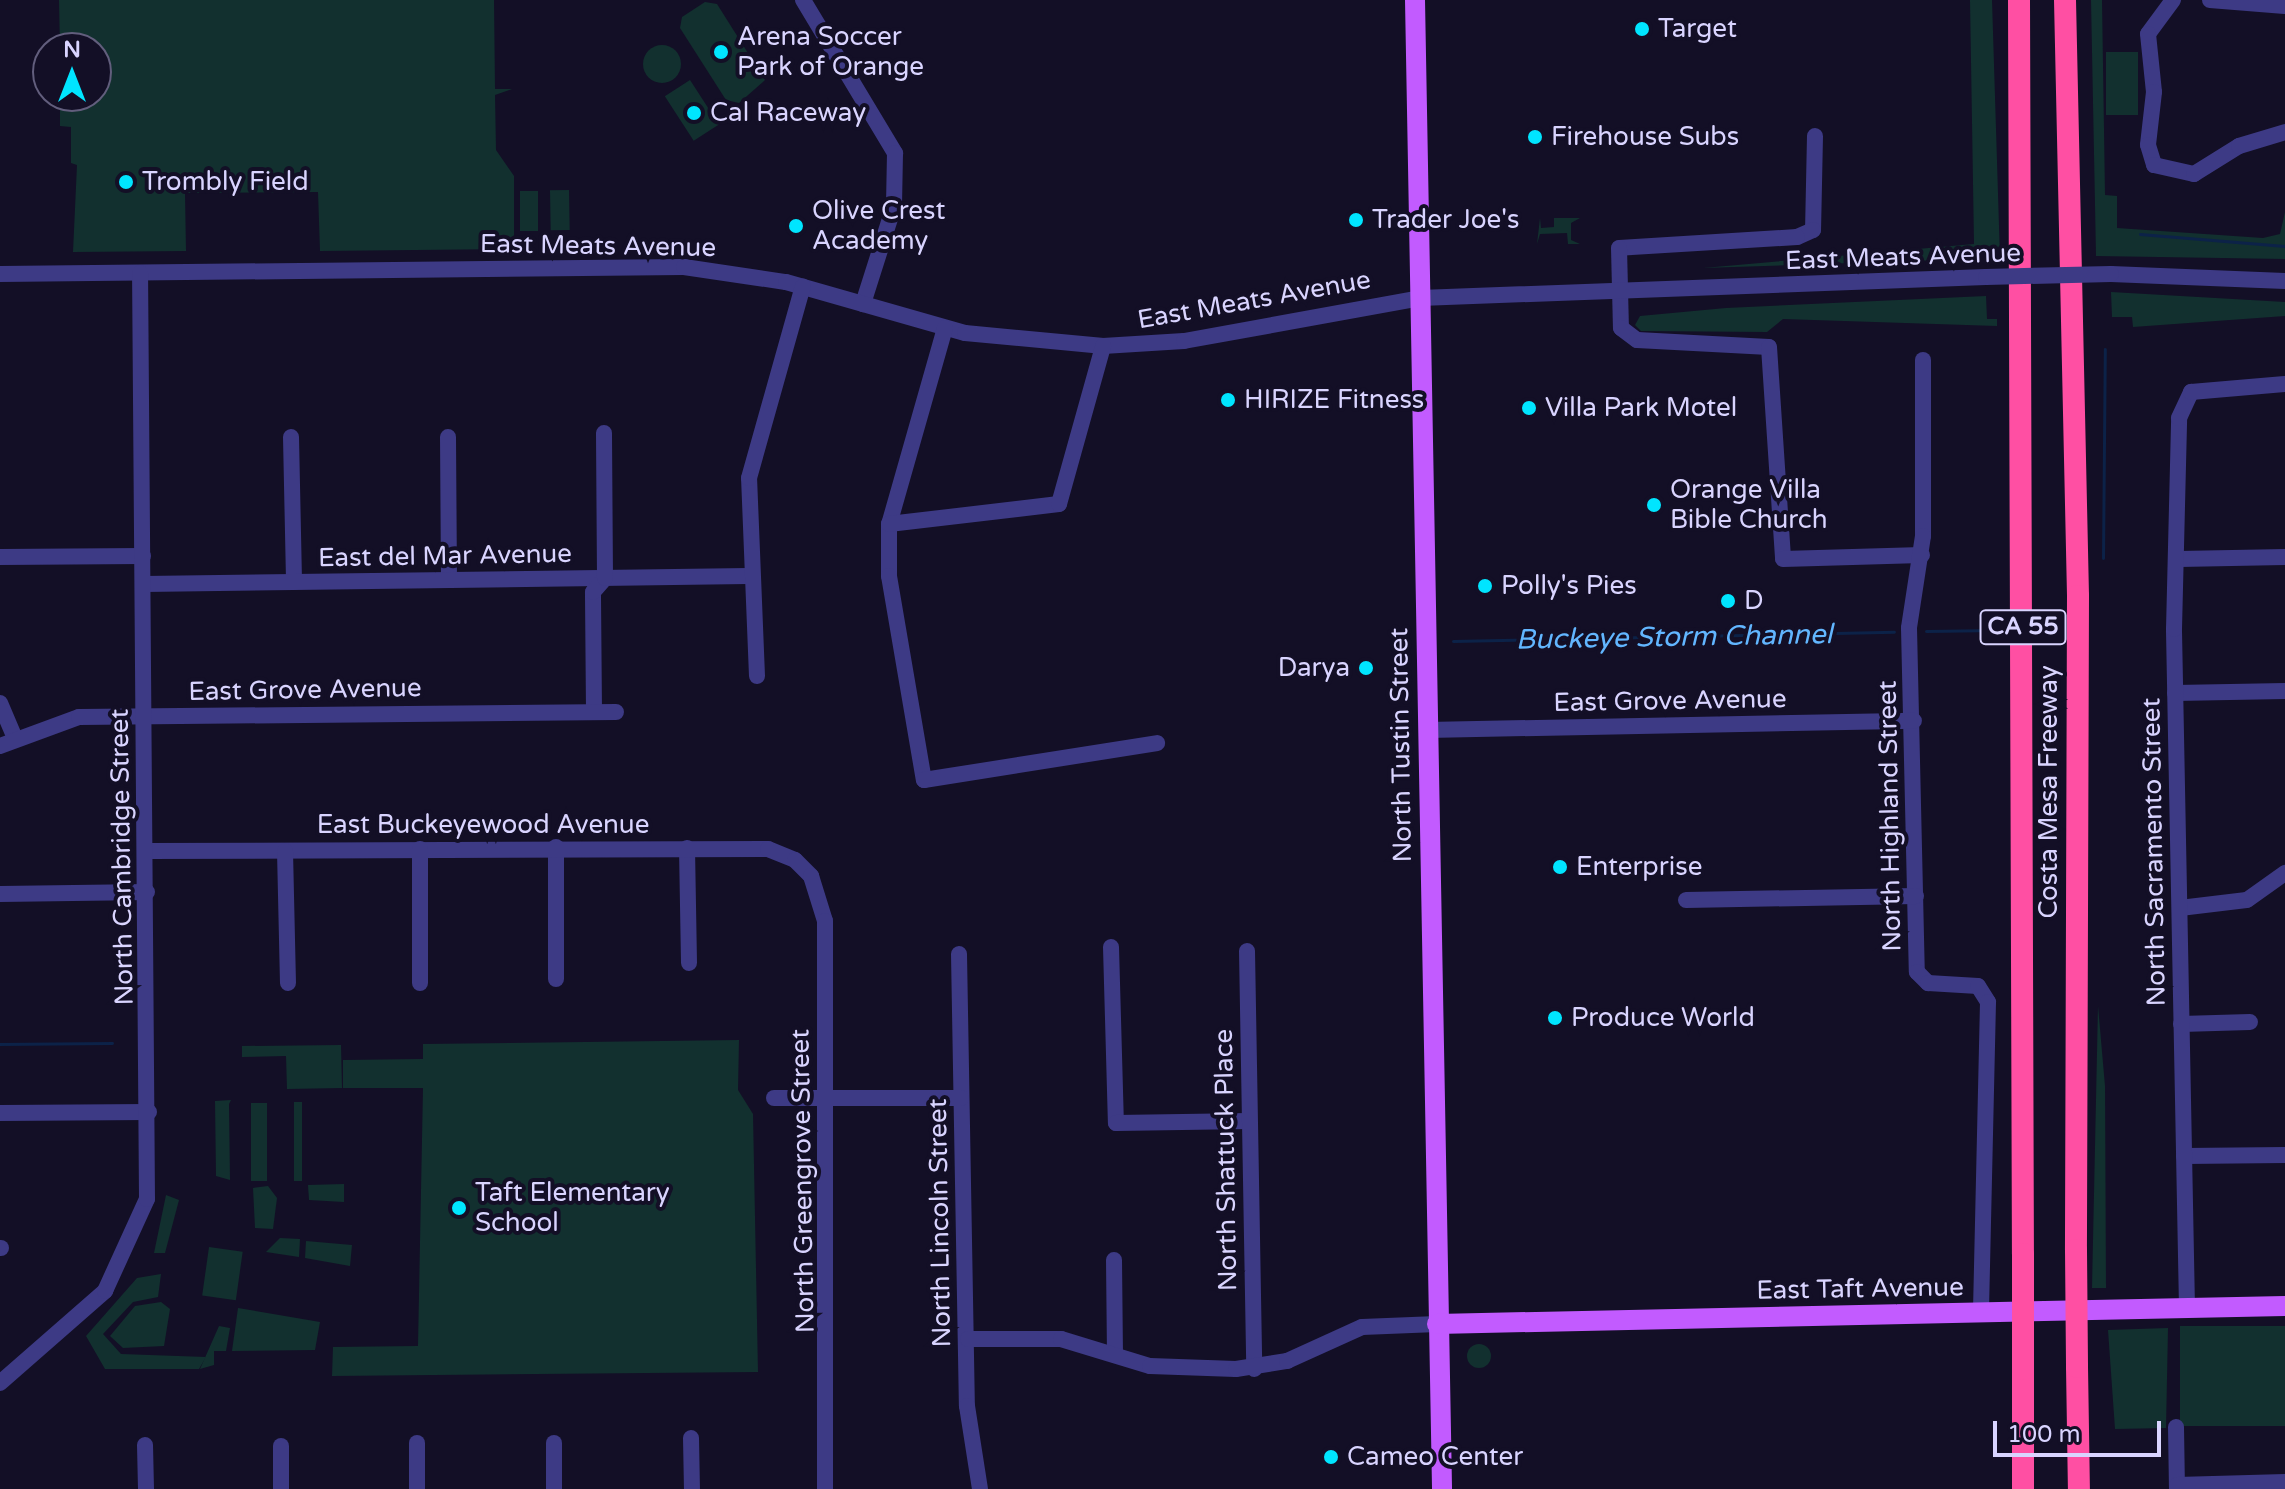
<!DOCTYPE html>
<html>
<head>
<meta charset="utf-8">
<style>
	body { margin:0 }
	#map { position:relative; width:2285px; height:1489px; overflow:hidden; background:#130f26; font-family:"Varela Round",sans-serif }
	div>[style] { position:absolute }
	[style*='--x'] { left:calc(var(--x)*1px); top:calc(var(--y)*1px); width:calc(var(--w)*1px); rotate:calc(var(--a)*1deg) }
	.green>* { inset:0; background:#12302f; transform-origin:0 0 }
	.round { border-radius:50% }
	.stream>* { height:3px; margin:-1.5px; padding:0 1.5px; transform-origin:1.5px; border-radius:1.5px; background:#0c2248 }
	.minor>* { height:16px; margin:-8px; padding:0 8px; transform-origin:8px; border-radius:8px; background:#3d3a85 }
	.major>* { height:20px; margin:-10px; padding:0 10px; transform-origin:10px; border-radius:10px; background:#c25bff }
	.highway>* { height:22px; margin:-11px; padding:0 11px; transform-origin:11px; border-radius:11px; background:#ff4fa3 }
	.minor-bridge>* { height:16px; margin:-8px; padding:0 8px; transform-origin:8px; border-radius:8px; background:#3d3a85 }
	.highway-bridge>* { height:22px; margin:-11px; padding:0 11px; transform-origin:11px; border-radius:11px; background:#ff4fa3 }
	.dots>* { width:22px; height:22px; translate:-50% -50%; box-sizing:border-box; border:4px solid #130f26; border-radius:50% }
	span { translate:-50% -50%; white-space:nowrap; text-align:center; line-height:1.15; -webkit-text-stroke:8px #130f26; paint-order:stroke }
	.shield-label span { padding:2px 6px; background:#130f26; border:2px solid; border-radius:6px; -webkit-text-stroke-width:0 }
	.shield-label { font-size:24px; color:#d9d4ff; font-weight:700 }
	.poi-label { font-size:26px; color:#d9d4ff }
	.left { translate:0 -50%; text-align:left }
	.right { translate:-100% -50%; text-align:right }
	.street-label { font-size:26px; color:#d9d4ff }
	.water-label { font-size:28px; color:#62b6ff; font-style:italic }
	.north { position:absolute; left:32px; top:32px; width:80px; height:80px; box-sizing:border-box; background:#130f26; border:2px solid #625e7d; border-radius:50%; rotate:0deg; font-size:22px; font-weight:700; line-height:32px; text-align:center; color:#d9d4ff }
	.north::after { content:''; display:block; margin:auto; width:28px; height:36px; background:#00e5ff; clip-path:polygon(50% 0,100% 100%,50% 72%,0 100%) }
	.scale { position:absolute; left:1993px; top:1421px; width:168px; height:36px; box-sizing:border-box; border:4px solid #d9d4ff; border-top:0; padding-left:10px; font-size:24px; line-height:28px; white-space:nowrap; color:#d9d4ff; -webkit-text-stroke:6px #130f26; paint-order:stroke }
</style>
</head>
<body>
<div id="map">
	<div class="green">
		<i style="clip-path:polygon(59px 0,494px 0,495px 89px,512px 89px,495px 95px,496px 150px,514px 176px,514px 249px,320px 251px,318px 192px,185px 193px,186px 251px,73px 252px,77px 165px,71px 163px,71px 127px,60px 126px,60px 96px,96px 96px,96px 48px,60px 48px)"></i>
		<i style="clip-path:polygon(1970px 0,1992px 0,2000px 258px,1703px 268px,1974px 244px)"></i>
		<i style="clip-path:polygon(2091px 0,2102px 0,2105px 195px,2117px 196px,2117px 228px,2263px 238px,2280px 234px,2285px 212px,2285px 259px,2096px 256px)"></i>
		<i style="clip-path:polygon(705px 2px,717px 4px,765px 80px,739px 103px,726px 100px,680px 28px,682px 17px)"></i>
		<i class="round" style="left:643px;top:45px;width:38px;height:38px"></i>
		<i style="left:2106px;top:52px;width:32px;height:63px"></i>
		<i style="left:690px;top:80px;width:53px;height:30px;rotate:57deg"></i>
		<i style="left:569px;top:190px;width:40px;height:19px;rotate:89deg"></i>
		<i style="left:520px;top:191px;width:18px;height:40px"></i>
		<i style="clip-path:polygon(1540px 218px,1541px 228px,1554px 227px,1554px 218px,1580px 218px,1571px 223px,1571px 240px,1580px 244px,1568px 244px,1567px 233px,1540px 234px,1537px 244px)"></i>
		<i style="clip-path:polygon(2111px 292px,2285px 302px,2285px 316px,2133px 327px,2132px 317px,2112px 317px)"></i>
		<i style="clip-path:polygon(1986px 296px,1987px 319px,1997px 319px,1997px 326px,1783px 319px,1767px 332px,1641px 331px,1635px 325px,1640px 316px,1726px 308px)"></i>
		<i style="clip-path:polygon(2098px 1006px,2105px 1086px,2106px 1288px,2092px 1288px)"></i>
		<i style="clip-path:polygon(739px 1040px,738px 1090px,753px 1114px,758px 1372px,332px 1376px,333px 1347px,418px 1346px,423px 1088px,343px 1088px,343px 1060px,423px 1059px,423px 1044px)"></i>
		<i style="clip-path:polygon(341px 1045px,342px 1088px,287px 1089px,286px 1056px,242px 1057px,242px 1046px)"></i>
		<i style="clip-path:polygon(231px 1100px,229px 1104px,230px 1180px,216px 1176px,215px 1101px)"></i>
		<i style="left:294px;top:1102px;width:8px;height:79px"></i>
		<i style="left:251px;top:1103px;width:16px;height:78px"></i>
		<i style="clip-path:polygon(344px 1184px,344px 1202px,309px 1200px,308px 1185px)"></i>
		<i style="clip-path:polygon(268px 1186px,277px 1198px,273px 1229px,255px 1228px,253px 1188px)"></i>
		<i style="clip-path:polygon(166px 1195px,179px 1200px,165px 1253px,154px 1253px)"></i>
		<i style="clip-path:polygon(280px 1238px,300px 1239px,299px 1257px,266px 1252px)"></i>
		<i style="clip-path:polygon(306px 1241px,352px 1245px,350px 1266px,305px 1258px)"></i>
		<i style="left:209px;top:1247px;width:34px;height:49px;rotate:8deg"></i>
		<i style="clip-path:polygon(161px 1274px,158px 1297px,133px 1302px,103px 1334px,121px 1354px,206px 1357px,199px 1369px,105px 1369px,86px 1336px,137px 1278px)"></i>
		<i style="clip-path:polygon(161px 1302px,170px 1309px,164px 1346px,123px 1348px,110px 1336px,135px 1306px)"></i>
		<i style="clip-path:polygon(238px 1308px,320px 1322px,315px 1350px,232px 1351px)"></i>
		<i style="clip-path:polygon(219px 1326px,230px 1328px,226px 1351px,214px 1351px,214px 1365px,200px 1369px)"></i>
		<i style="left:2285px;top:1326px;width:100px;height:105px;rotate:90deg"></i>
		<i style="clip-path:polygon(2168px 1328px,2166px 1428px,2115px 1429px,2108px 1330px)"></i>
		<i class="round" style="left:1467px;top:1344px;width:24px;height:24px"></i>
	</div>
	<div class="stream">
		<i style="--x:2140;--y:234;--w:145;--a:4.7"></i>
		<i style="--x:2103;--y:558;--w:209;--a:-89.5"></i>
		<i style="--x:1926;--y:631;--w:71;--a:-0.8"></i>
		<i style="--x:1453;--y:641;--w:441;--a:-1.2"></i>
		<i style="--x:0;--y:1044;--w:112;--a:-0.5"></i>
	</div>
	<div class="minor">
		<i style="--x:803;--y:0;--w:179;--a:59"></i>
		<i style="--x:895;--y:153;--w:53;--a:91.1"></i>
		<i style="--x:894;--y:206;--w:103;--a:107.6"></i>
		<i style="--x:2173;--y:0;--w:42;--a:126.3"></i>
		<i style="--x:2148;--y:34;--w:58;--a:84.1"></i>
		<i style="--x:2154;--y:92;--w:53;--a:96.5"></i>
		<i style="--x:2148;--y:145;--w:21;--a:73"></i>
		<i style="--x:2154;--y:165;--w:41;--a:12.7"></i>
		<i style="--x:2194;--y:174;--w:53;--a:-31.9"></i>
		<i style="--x:2239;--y:146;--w:48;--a:-16.9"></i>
		<i style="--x:2210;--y:0;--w:75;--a:4.6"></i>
		<i style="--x:1815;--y:136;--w:94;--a:91.2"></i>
		<i style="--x:1813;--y:230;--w:17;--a:156"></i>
		<i style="--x:1797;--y:237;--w:178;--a:176.5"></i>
		<i style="--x:1619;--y:248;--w:80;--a:88.6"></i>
		<i style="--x:1621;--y:328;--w:20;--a:37"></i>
		<i style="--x:1637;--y:340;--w:132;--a:3"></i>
		<i style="--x:1769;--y:347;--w:212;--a:86.2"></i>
		<i style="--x:1783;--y:559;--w:139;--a:-1.6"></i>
		<i style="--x:0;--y:274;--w:684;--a:-0.59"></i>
		<i style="--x:684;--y:267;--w:103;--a:8.4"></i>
		<i style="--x:786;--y:282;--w:186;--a:15.9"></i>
		<i style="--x:965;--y:333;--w:139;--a:5.4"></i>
		<i style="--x:1103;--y:346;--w:81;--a:-3.5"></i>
		<i style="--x:1184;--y:341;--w:240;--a:-10.3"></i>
		<i style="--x:1420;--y:298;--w:566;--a:-2.12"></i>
		<i style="--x:2111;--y:274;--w:174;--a:2.3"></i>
		<i style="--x:945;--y:328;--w:204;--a:105.9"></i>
		<i style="--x:889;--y:524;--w:52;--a:90"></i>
		<i style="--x:889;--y:576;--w:207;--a:80.3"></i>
		<i style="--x:924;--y:780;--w:236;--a:-9"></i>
		<i style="--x:1923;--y:360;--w:176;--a:90"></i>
		<i style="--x:1923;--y:536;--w:93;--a:98.7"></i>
		<i style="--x:1909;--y:628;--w:344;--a:88.7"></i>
		<i style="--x:1917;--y:972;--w:16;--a:45"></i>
		<i style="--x:1928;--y:983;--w:50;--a:3.4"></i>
		<i style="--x:1978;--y:986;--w:19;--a:58"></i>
		<i style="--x:1988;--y:1002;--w:310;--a:91.3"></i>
		<i style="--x:291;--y:437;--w:145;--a:88.8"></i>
		<i style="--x:448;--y:437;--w:143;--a:89.6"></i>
		<i style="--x:889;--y:524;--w:171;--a:-6.7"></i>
		<i style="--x:1059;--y:504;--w:164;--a:-74.4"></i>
		<i style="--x:0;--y:557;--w:143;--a:-0.4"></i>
		<i style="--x:2179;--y:559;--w:106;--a:-1.1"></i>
		<i style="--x:144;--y:584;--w:604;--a:-0.76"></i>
		<i style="--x:757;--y:676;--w:198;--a:-92.3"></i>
		<i style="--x:749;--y:478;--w:199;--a:-74.3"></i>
		<i style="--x:2175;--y:693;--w:110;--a:-1"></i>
		<i style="--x:0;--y:703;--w:38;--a:67"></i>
		<i style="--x:594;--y:711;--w:119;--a:-90.5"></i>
		<i style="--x:593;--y:592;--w:18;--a:-49"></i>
		<i style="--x:605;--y:578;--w:145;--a:-90.4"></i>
		<i style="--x:1427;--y:730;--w:487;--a:-1.1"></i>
		<i style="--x:0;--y:746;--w:84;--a:-20.2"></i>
		<i style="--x:79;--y:717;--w:537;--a:-0.53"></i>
		<i style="--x:556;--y:847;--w:132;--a:90"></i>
		<i style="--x:687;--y:848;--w:115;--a:89"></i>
		<i style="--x:147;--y:851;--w:621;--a:-0.18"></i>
		<i style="--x:768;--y:849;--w:29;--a:22"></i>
		<i style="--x:795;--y:860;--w:23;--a:45"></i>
		<i style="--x:811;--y:876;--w:47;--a:72.7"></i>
		<i style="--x:825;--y:921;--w:568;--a:90"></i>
		<i style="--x:285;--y:851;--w:132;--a:88.7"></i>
		<i style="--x:0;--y:894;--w:147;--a:-0.8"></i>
		<i style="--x:1686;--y:900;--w:230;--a:-1"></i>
		<i style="--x:2180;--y:908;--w:67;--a:-6.8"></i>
		<i style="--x:2247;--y:900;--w:47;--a:-35.4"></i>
		<i style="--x:1111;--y:947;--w:176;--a:88.4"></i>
		<i style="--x:1116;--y:1123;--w:133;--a:-0.9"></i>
		<i style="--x:1247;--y:951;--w:418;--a:89"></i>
		<i style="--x:959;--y:954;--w:452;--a:89"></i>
		<i style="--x:967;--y:1406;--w:84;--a:81.1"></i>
		<i style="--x:420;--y:983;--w:134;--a:-90"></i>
		<i style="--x:2181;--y:1024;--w:69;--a:-1.7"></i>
		<i style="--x:774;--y:1098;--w:187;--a:0"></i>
		<i style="--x:0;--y:1113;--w:149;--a:-0.4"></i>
		<i style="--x:2184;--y:1156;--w:101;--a:-0.6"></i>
		<i style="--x:0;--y:1248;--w:1;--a:0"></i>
		<i style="--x:1114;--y:1260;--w:94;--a:89.4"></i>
		<i style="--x:2187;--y:1308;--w:679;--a:-91.1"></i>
		<i style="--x:2174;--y:629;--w:211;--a:-88.6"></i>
		<i style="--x:2179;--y:418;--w:29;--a:-65"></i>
		<i style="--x:2191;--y:392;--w:94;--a:-4.9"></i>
		<i style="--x:968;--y:1339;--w:93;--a:0"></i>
		<i style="--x:1061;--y:1339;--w:93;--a:16.9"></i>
		<i style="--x:1150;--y:1366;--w:86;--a:2"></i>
		<i style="--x:1236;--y:1369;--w:52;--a:-8.9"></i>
		<i style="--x:1287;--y:1361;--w:82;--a:-24.4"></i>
		<i style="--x:1362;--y:1327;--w:75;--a:-2.3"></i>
		<i style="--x:0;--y:1383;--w:140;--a:-41.2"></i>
		<i style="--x:105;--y:1291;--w:101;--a:-65.5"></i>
		<i style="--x:147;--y:1199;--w:926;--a:-90.43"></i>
		<i style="--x:2176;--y:1427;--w:62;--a:89.1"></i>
		<i style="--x:691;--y:1438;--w:51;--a:88.9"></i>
		<i style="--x:417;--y:1443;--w:46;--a:90"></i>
		<i style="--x:554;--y:1443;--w:46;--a:90"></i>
		<i style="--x:145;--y:1445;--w:44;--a:88.7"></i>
		<i style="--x:281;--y:1446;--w:43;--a:90"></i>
		<i style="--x:2177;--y:1485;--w:108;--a:-1.6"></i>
	</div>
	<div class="major">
		<i style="--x:1415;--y:0;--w:1489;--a:88.96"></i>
		<i style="--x:1437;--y:1324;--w:848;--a:-1.22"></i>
	</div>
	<div class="highway">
		<i style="--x:2019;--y:0;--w:1254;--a:89.82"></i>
		<i style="--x:2065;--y:0;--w:596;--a:88.75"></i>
		<i style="--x:2078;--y:596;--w:654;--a:90.18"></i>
		<i style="--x:2077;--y:1367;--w:122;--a:89.1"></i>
		<i style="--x:2023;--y:1369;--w:120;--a:90"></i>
	</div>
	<div class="minor-bridge">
		<i style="--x:1986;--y:277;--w:125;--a:-1.4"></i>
	</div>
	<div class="highway-bridge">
		<i style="--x:2076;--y:1250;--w:117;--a:89.5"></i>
		<i style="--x:2023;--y:1369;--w:115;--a:-90"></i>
	</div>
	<div class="dots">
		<i style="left:1642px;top:29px;background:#00e5ff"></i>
		<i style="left:721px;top:52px;background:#00e5ff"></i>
		<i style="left:694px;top:113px;background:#00e5ff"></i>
		<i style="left:1535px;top:137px;background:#00e5ff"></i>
		<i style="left:126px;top:182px;background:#00e5ff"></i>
		<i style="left:1356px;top:220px;background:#00e5ff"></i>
		<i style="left:796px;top:226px;background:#00e5ff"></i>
		<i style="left:1228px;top:400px;background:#00e5ff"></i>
		<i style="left:1529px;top:408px;background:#00e5ff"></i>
		<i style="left:1654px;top:505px;background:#00e5ff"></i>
		<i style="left:1485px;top:586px;background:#00e5ff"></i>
		<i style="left:1728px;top:601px;background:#00e5ff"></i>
		<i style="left:1366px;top:668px;background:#00e5ff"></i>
		<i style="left:1560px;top:867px;background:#00e5ff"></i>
		<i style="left:1555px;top:1018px;background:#00e5ff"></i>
		<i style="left:459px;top:1208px;background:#00e5ff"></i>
		<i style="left:1331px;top:1457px;background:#00e5ff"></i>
	</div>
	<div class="shield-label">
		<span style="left:2023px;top:627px">CA 55</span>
	</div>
	<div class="poi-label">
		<span class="left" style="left:1658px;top:29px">Target</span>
		<span class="left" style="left:737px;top:52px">Arena Soccer<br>Park of Orange</span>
		<span class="left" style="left:710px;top:113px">Cal Raceway</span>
		<span class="left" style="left:1551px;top:137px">Firehouse Subs</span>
		<span class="left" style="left:142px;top:182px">Trombly Field</span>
		<span class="left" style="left:812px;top:226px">Olive Crest<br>Academy</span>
		<span class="left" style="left:1372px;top:220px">Trader Joe's</span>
		<span class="left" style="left:1244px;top:400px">HIRIZE Fitness</span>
		<span class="left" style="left:1545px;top:408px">Villa Park Motel</span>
		<span class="left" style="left:1670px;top:505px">Orange Villa<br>Bible Church</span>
		<span class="left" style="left:1501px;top:586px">Polly's Pies</span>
		<span class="left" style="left:1744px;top:601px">D</span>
		<span class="right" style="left:1350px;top:668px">Darya</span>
		<span class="left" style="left:1576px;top:867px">Enterprise</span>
		<span class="left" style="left:1571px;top:1018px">Produce World</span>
		<span class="left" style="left:475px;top:1208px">Taft Elementary<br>School</span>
		<span class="left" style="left:1347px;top:1457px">Cameo Center</span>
	</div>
	<div class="street-label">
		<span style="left:598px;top:246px;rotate:1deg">East Meats Avenue</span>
		<span style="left:1903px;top:257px;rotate:-2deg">East Meats Avenue</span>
		<span style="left:1254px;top:300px;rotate:-10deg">East Meats Avenue</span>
		<span style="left:445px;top:556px;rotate:-1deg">East del Mar Avenue</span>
		<span style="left:305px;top:690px;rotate:-1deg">East Grove Avenue</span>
		<span style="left:1670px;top:701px;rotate:-1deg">East Grove Avenue</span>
		<span style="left:1401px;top:745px;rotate:-91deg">North Tustin Street</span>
		<span style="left:2049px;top:792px;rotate:-90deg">Costa Mesa Freeway</span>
		<span style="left:1890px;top:816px;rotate:-91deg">North Highland Street</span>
		<span style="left:483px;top:825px">East Buckeyewood Avenue</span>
		<span style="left:2154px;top:852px;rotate:-91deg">North Sacramento Street</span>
		<span style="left:122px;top:857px;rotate:-91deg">North Cambridge Street</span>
		<span style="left:1226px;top:1160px;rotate:-91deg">North Shattuck Place</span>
		<span style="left:803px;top:1181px;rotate:-91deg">North Greengrove Street</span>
		<span style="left:940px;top:1223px;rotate:-91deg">North Lincoln Street</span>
		<span style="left:1860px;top:1289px;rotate:-1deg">East Taft Avenue</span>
	</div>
	<div class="water-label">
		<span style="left:1674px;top:637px;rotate:-1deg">Buckeye Storm Channel</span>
	</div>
	<div class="north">N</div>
	<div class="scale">100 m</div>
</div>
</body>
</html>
